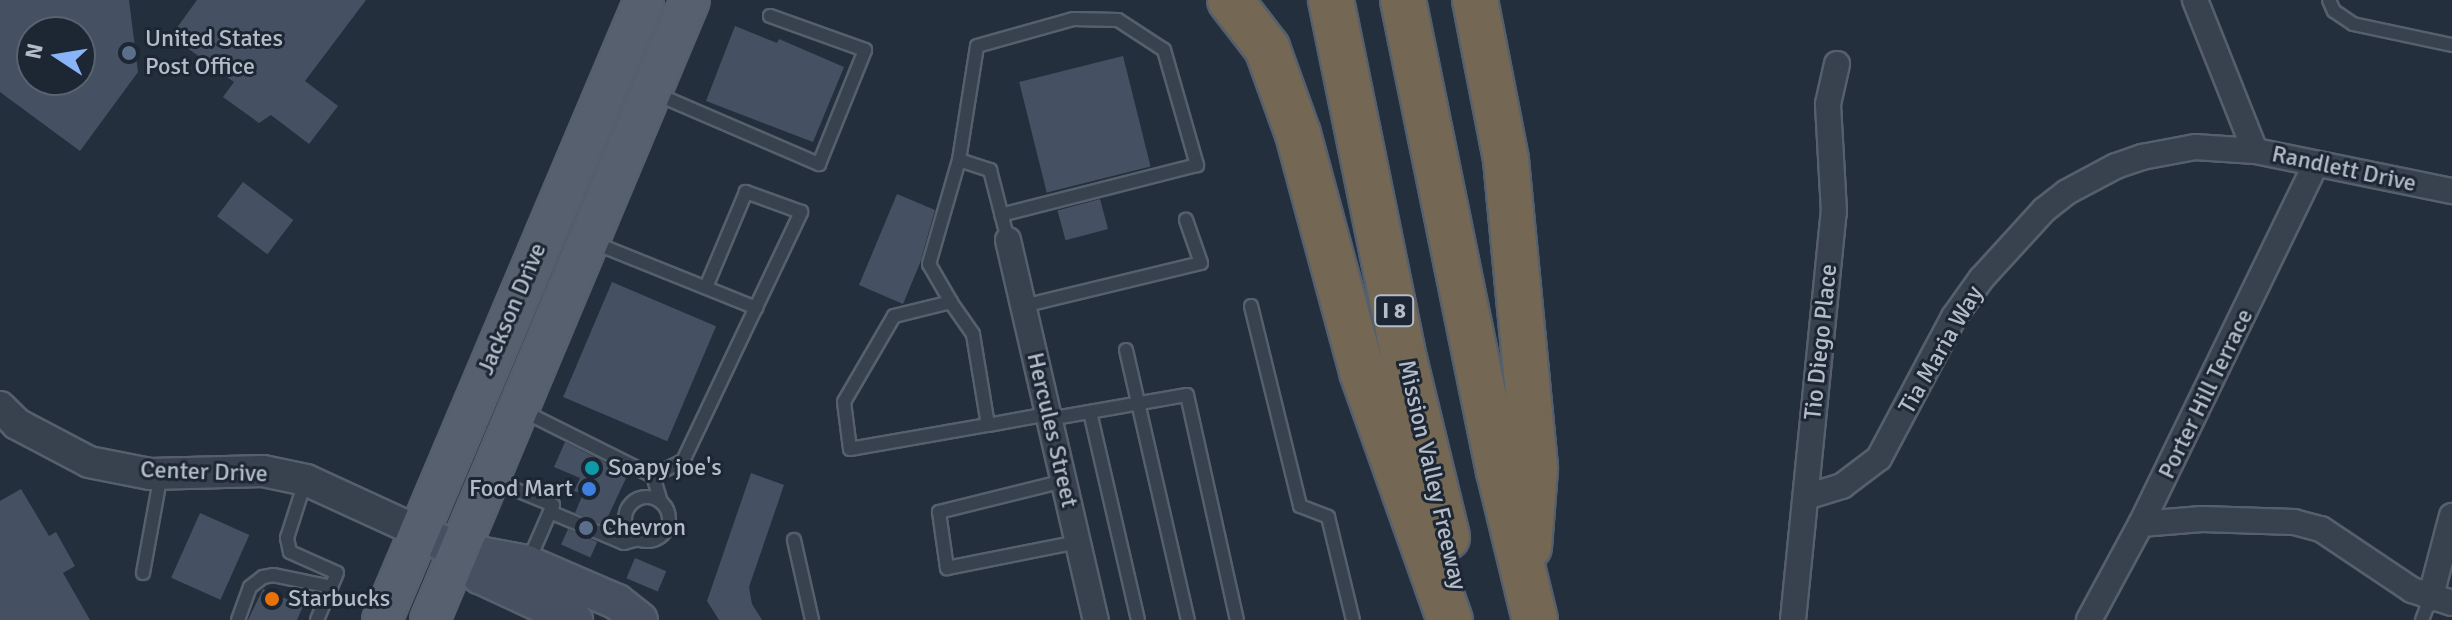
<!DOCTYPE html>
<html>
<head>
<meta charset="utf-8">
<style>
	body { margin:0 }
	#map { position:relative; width:2452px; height:620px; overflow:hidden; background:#242f3e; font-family:Signika,sans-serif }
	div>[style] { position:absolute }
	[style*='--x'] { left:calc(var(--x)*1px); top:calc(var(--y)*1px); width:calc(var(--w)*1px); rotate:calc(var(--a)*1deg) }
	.building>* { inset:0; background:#455162; transform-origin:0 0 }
	.roads { filter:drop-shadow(2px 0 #565f6c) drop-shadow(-2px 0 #565f6c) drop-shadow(0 2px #565f6c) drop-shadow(0 -2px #565f6c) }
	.service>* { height:12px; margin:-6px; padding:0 6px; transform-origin:6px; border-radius:6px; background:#38414e }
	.service>.ring { margin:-6px; padding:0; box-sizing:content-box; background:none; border:12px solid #38414e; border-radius:50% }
	.minor>* { height:24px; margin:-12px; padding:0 12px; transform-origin:12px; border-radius:12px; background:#38414e }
	.tertiary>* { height:30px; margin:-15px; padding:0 15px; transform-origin:15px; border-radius:15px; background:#38414e }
	.secondary>* { height:34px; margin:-17px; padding:0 17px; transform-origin:17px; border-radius:17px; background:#465061 }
	.primary>* { height:38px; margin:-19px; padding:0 19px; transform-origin:19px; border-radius:19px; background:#56606e }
	.motorway>* { height:44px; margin:-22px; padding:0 22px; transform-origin:22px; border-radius:22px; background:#746855 }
	.dots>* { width:22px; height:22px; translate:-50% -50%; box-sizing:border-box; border:4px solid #1d2633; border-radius:50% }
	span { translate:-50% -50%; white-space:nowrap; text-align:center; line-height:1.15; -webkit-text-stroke:6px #1d2633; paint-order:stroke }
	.shield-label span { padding:2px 6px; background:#1d2633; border:2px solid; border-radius:6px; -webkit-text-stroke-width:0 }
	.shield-label { font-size:22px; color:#b4bcc9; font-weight:700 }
	.poi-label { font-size:24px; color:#b4bcc9 }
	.left { translate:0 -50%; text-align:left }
	.right { translate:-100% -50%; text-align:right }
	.street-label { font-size:24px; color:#b4bcc9 }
	.north { position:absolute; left:16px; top:16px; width:80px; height:80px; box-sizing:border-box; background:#1d2633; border:2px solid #59626f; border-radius:50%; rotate:282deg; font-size:22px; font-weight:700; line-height:32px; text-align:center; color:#b4bcc9 }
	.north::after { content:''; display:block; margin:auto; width:28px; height:36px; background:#8ab4f8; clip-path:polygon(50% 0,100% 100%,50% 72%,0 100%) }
</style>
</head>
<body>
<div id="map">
	<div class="building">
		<i style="clip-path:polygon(evenodd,0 0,129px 0,138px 72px,80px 151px,0 92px,0 0,32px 32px,80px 32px,80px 80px,32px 80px,32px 32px)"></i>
		<i style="clip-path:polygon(197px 0,366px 0,305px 81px,338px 106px,309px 144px,271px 115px,259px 123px,223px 97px,234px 82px,171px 36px)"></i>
		<i style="clip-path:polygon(735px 26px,777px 43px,779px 39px,844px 67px,813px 142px,706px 101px)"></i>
		<i style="left:1123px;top:56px;width:114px;height:107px;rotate:76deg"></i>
		<i style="left:243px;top:182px;width:63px;height:43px;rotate:37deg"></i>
		<i style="clip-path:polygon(897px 194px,935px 210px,920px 263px,903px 304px,859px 285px)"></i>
		<i style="left:1100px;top:199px;width:31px;height:44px;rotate:75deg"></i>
		<i style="left:612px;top:282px;width:113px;height:125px;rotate:23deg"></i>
		<i style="clip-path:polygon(565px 442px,628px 474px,604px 525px,575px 513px,583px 494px,574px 491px,580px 478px,554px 467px)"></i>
		<i style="clip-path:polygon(751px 473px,784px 485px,749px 587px,752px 604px,762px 620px,719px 620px,707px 601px)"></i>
		<i style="clip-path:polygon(21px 489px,49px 536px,56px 532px,75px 566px,63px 573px,90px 620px,0 620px,0 501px)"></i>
		<i style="left:200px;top:513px;width:54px;height:71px;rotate:24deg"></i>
		<i style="left:568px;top:529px;width:32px;height:17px;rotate:24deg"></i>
		<i style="left:635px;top:558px;width:34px;height:22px;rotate:23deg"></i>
		<i style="clip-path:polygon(263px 589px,303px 606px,297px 620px,248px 620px)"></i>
	</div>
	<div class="roads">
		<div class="service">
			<i style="--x:2329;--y:0;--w:12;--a:66"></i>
			<i style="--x:2334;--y:11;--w:23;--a:34"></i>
			<i style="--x:2353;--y:24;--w:101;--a:12"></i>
			<i style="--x:654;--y:93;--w:180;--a:23.3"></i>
			<i style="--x:819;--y:164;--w:123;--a:-68"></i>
			<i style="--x:865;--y:50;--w:101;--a:-160.3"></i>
			<i style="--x:959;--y:160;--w:33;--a:18"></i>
			<i style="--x:990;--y:170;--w:72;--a:75.6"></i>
			<i style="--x:592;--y:242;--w:177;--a:21.9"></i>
			<i style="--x:951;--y:302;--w:44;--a:-120.1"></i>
			<i style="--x:929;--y:264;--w:108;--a:-73.9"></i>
			<i style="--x:959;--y:160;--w:115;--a:-81"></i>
			<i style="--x:977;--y:46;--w:100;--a:-15.7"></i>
			<i style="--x:1073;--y:19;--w:45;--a:1.3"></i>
			<i style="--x:1118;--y:20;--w:55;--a:33.1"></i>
			<i style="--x:1164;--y:50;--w:120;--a:74"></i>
			<i style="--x:1197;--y:165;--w:202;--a:165.7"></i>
			<i style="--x:1023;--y:306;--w:183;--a:-13.6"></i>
			<i style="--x:1201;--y:263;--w:46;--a:-109.2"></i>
			<i style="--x:1251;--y:306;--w:206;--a:76.2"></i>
			<i style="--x:1300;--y:506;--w:30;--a:21"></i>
			<i style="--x:1328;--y:517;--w:106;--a:76.4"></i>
			<i style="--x:1126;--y:350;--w:277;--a:77.1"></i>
			<i style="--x:523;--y:411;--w:145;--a:26.6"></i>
			<i style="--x:653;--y:476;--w:27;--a:73"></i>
			<i style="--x:1090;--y:412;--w:213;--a:77"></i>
			<i style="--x:1049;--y:419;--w:140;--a:-9.9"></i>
			<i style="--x:1187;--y:395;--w:230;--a:77.5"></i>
			<i style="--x:988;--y:425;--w:92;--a:-99.4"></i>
			<i style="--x:973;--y:334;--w:39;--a:-125"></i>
			<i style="--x:951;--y:302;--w:59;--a:166.2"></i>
			<i style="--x:894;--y:316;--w:99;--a:120.2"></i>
			<i style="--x:844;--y:402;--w:47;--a:82.7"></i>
			<i style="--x:850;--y:449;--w:140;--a:-9.9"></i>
			<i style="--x:988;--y:425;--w:61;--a:-10.4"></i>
			<i style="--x:653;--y:476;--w:34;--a:-27"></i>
			<i style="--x:683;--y:461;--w:276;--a:-64.6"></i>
			<i style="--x:801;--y:212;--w:59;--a:-160"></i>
			<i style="--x:746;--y:192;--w:103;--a:112.8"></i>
			<i style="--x:492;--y:480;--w:66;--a:22.3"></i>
			<i style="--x:553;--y:505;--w:60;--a:113.6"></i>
			<i style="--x:1064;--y:481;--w:129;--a:166.1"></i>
			<i style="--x:939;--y:512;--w:57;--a:81.9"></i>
			<i style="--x:947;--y:568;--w:134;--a:-11.2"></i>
			<i style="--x:305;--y:482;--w:59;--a:107.8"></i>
			<i style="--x:287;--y:538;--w:14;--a:78"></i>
			<i style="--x:290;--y:552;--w:51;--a:24.1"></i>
			<i style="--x:337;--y:573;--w:51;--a:113.1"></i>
			<i class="ring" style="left:625px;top:497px;width:32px;height:32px"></i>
			<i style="--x:550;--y:512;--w:80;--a:22.7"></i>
			<i style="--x:624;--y:543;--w:15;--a:-16"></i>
			<i style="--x:794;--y:540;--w:82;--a:77.3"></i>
			<i style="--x:143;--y:573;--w:101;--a:-79.7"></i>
			<i style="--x:238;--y:620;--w:35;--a:-70"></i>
			<i style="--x:250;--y:587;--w:16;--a:-38"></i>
			<i style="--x:263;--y:577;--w:10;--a:-11"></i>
			<i style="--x:273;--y:575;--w:59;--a:11.7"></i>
			<i style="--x:2422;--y:620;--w:22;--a:-69"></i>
		</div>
		<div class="minor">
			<i style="--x:2195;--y:0;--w:162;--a:68.3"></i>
			<i style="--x:1008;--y:240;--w:390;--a:77"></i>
			<i style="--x:1806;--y:497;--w:38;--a:-17"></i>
			<i style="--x:1842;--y:486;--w:46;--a:-37.1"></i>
			<i style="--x:1879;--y:458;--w:160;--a:-62"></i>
			<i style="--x:1954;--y:317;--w:47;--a:-54.6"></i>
			<i style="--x:1981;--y:279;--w:93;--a:-47.6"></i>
			<i style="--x:2044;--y:210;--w:29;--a:-38"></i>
			<i style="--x:2067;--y:192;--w:55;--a:-28"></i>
			<i style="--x:2116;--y:166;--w:28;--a:-19"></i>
			<i style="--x:2142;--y:157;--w:54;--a:-10.7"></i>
			<i style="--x:2195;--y:147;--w:60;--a:3.8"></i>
			<i style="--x:2255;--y:151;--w:201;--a:11.5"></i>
			<i style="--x:2141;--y:524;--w:61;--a:-4.7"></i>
			<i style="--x:2202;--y:519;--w:92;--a:1.9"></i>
			<i style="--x:2294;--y:522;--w:28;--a:15"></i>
			<i style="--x:2321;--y:529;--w:110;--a:33.8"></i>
			<i style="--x:2412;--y:590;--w:42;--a:18"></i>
			<i style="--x:2430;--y:599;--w:86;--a:-75.2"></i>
			<i style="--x:1793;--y:620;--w:410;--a:-84.3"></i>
			<i style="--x:1834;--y:212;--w:108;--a:-93.2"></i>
			<i style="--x:1828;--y:104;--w:41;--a:-77.3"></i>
			<i style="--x:2089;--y:620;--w:109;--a:-61.6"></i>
			<i style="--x:2141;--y:524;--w:400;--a:-64.1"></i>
		</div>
		<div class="tertiary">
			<i style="--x:0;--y:407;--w:24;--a:45"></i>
			<i style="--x:17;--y:424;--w:81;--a:27.8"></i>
			<i style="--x:89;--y:462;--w:62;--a:11.1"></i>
			<i style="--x:150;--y:474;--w:113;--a:-1.5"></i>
			<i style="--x:263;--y:471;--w:44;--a:11.8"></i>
			<i style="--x:306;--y:480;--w:122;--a:24.7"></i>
		</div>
		<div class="secondary">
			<i style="--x:417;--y:531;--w:44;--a:25.4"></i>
			<i style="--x:457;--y:550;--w:71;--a:10.5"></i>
			<i style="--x:527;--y:563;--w:98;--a:23.4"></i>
			<i style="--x:617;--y:602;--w:29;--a:38"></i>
			<i style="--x:457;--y:550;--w:35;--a:49"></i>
			<i style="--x:480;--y:576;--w:105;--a:24.9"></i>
		</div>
		<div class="primary">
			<i style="--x:382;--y:620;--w:673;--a:-67.09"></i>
			<i style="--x:430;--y:620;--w:672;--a:-67.25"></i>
		</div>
		<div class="motorway">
			<i style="--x:1230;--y:0;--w:61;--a:52.4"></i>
			<i style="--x:1267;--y:48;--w:91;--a:70.2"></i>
			<i style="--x:1298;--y:134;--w:246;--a:74.9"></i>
			<i style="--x:1362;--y:372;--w:263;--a:70.5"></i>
			<i style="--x:1331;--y:0;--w:370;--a:78.5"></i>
			<i style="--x:1405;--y:363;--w:179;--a:76.4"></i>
			<i style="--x:1403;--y:0;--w:481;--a:78.5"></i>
			<i style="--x:1499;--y:471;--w:153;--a:76.4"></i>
			<i style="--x:1475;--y:0;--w:163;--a:79"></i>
			<i style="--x:1506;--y:160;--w:310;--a:84.6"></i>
			<i style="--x:1535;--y:469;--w:78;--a:94.4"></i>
		</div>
	</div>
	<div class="dots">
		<i style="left:129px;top:53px;background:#5c6f8a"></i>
		<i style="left:592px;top:468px;background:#0f9aa8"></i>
		<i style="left:589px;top:489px;background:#3f7fe0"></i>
		<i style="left:586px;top:528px;background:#5c6f8a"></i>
		<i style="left:272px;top:599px;background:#e8710a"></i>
	</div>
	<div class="shield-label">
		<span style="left:1394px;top:311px">I 8</span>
	</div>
	<div class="poi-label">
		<span class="left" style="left:145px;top:53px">United States<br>Post Office</span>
		<span class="left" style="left:608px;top:468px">Soapy joe's</span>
		<span class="right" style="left:573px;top:489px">Food Mart</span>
		<span class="left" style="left:602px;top:528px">Chevron</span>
		<span class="left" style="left:288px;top:599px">Starbucks</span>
	</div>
	<div class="street-label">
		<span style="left:2344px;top:169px;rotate:12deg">Randlett Drive</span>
		<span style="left:512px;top:309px;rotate:-67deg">Jackson Drive</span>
		<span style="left:1821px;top:342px;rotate:-84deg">Tio Diego Place</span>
		<span style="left:1941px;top:350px;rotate:-60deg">Tia Maria Way</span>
		<span style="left:2206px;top:394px;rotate:-64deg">Porter Hill Terrace</span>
		<span style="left:1052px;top:430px;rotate:77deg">Hercules Street</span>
		<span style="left:204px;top:472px;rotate:2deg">Center Drive</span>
		<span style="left:1432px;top:475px;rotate:77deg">Mission Valley Freeway</span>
	</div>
	<div class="north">N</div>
</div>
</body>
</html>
